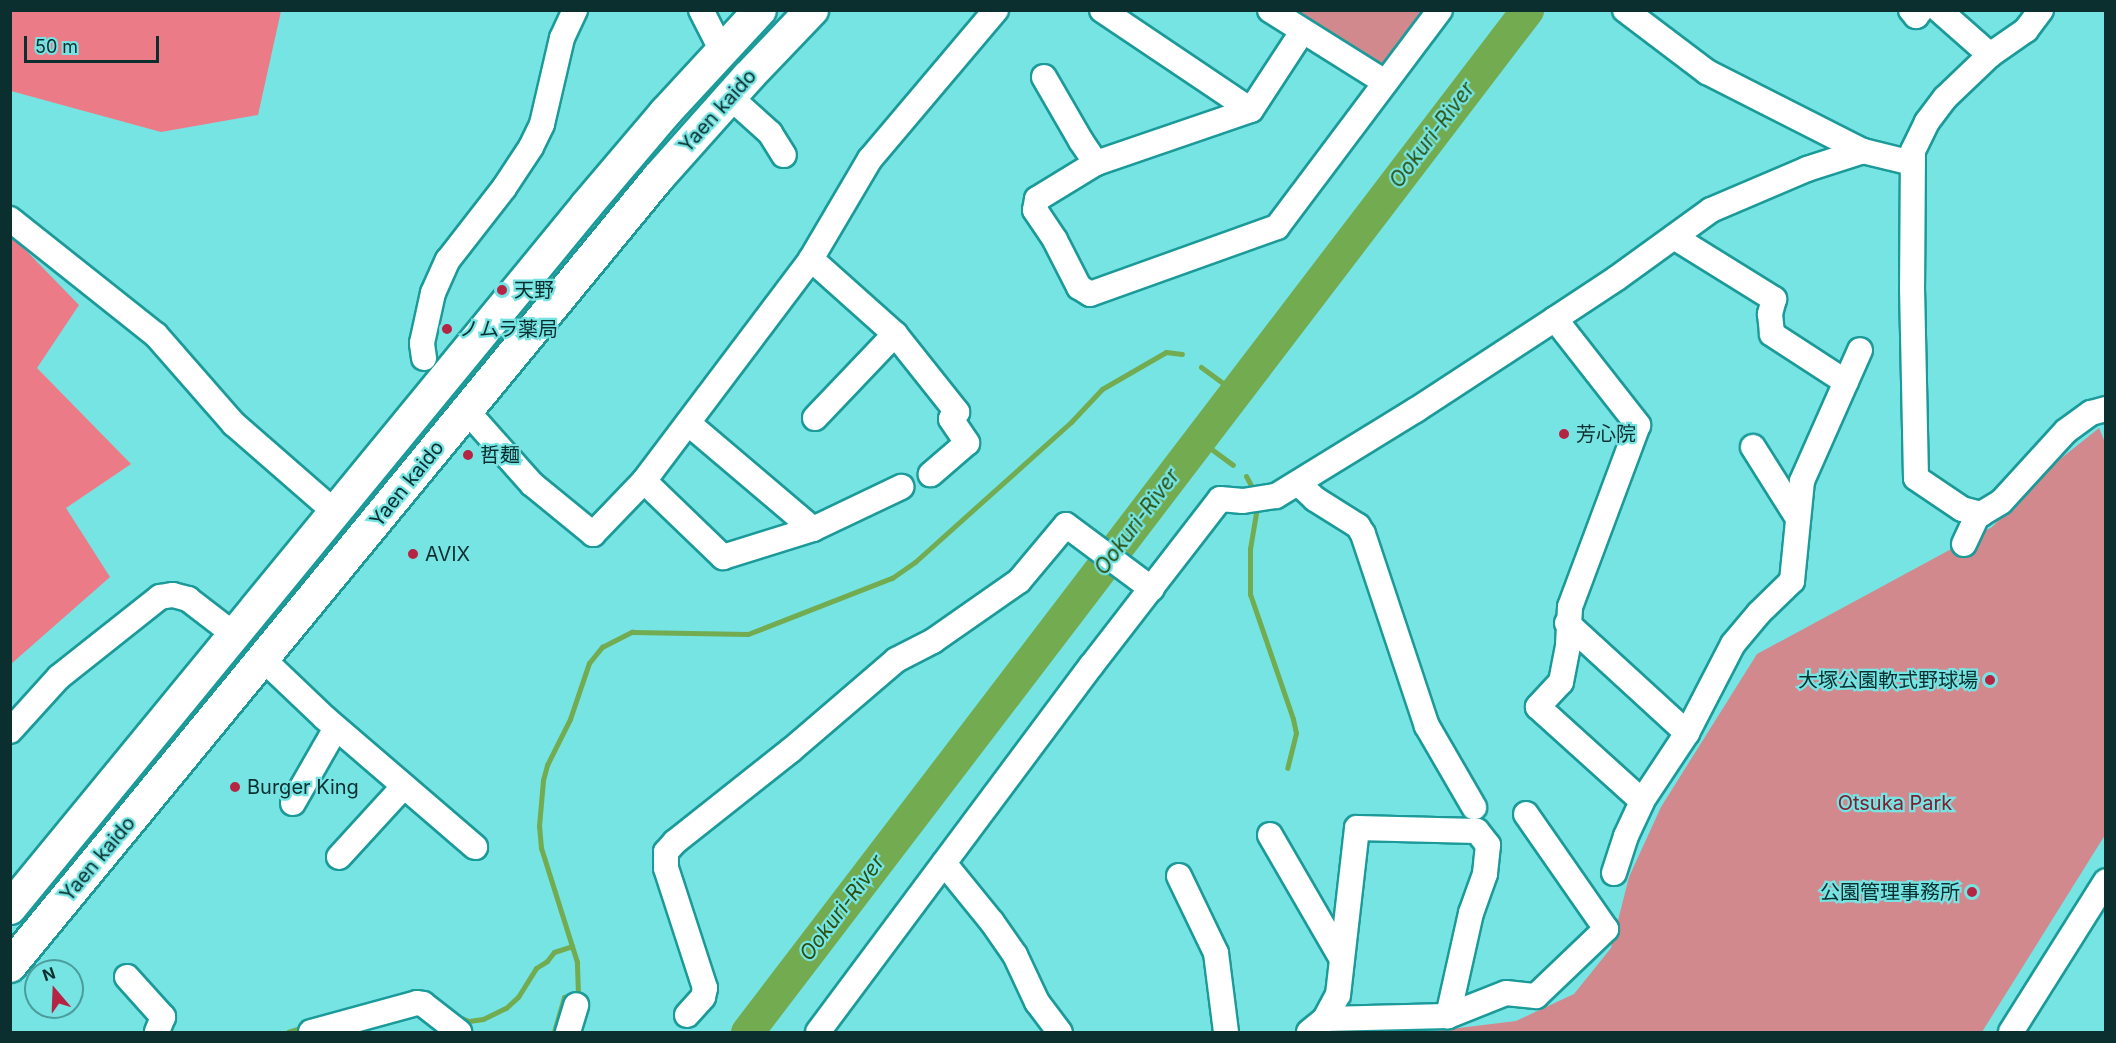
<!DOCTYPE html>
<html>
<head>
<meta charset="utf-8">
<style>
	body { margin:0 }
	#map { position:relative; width:2116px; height:1043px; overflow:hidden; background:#76e4e3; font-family:Inter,"Noto Sans JP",sans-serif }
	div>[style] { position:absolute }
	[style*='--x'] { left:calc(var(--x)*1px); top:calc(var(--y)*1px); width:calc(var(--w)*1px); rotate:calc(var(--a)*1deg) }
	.green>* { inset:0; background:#d1898e }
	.forest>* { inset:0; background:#eb7b86 }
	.stream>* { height:5px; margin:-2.5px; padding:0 2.5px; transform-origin:2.5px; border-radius:2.5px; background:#72ab50 }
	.river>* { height:33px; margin:-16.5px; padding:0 16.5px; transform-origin:16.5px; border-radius:16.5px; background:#72ab50 }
	.roads { filter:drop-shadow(2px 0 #1c9a9a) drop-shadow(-2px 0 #1c9a9a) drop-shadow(0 2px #1c9a9a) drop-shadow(0 -2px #1c9a9a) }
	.minor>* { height:24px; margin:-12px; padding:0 12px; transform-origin:12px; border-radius:12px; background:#fff }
	.major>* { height:32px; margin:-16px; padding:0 16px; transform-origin:16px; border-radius:16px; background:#fff }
	.dots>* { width:16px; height:16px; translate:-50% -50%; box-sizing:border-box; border:3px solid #76e4e3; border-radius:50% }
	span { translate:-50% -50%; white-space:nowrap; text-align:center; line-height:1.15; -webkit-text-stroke:4.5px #76e4e3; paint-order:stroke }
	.street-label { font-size:20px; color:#0b2f2f }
	.poi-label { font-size:20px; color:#0b2f2f }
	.left { translate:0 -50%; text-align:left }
	.right { translate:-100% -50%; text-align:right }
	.park-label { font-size:20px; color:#811d30 }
	.water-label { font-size:21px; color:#2a4f0f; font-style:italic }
	.frame { position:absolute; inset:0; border:12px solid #0b2f2f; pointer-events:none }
	.north { position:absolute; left:24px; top:959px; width:60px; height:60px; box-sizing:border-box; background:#76e4e3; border:2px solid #4b9c9b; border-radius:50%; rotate:341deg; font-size:16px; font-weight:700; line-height:24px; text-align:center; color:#0b2f2f }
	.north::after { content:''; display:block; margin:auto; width:21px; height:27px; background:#b62443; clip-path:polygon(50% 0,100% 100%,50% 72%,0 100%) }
	.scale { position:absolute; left:24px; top:36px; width:135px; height:27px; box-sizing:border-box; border:3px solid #0b2f2f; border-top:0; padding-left:8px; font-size:18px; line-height:21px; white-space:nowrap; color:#0b2f2f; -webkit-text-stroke:4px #76e4e3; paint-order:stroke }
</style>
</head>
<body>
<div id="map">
	<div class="green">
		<i style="clip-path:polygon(1298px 11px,1428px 11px,1388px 65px,1379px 65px)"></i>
		<i style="clip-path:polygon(2099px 428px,2106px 445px,2105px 835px,1982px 1032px,1426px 1032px,1516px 1021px,1574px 994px,1611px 948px,1629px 877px,1661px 807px,1757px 654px,1992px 527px,2049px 468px)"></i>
	</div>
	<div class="forest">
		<i style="clip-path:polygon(10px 11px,11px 10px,281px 11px,258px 115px,161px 132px,11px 91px)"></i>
		<i style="clip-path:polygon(10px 234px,79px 305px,37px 368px,131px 464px,66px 508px,110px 577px,11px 664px)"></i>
	</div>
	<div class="stream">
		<i style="--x:1201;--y:367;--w:42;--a:36.3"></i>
		<i style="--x:1199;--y:440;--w:42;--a:36.3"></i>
		<i style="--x:1246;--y:476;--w:15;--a:62"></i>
		<i style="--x:1257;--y:507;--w:43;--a:99.5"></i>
		<i style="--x:1250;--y:549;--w:45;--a:90"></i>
		<i style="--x:1250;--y:594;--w:132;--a:71"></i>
		<i style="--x:1293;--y:719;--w:14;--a:78"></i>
		<i style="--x:1296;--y:733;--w:36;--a:104"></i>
		<i style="--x:454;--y:1015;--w:16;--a:22"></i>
		<i style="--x:469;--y:1021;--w:14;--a:-8"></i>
		<i style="--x:483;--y:1019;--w:25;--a:-26"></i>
		<i style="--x:506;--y:1008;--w:16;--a:-43"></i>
		<i style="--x:518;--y:997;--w:34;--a:-58"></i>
		<i style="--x:536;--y:968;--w:13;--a:-32"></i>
		<i style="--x:547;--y:961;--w:11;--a:-52"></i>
		<i style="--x:554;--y:952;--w:19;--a:-18"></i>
		<i style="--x:288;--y:1032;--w:19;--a:-18"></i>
		<i style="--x:554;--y:1032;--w:36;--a:-74"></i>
		<i style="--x:564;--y:997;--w:14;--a:-12"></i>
		<i style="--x:578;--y:994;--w:32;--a:-92"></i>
		<i style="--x:577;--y:962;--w:120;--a:-107.5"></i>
		<i style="--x:541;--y:848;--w:22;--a:-95"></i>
		<i style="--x:539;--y:826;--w:46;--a:-85"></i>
		<i style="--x:543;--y:780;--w:16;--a:-75"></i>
		<i style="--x:547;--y:765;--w:51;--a:-63.4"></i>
		<i style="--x:570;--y:719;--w:59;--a:-71.3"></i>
		<i style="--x:589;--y:663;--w:21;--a:-51"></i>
		<i style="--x:602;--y:647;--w:34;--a:-27"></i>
		<i style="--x:632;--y:632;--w:116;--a:1"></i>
		<i style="--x:748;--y:634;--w:155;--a:-21.3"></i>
		<i style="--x:892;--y:578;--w:28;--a:-35"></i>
		<i style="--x:915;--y:562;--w:210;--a:-41.9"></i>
		<i style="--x:1071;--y:422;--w:45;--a:-46.8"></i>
		<i style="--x:1102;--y:389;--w:74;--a:-30"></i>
		<i style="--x:1166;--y:352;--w:16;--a:7"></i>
	</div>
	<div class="river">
		<i style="--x:747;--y:1032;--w:1286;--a:-52.65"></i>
	</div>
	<div class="roads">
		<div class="minor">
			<i style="--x:701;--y:10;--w:46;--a:62.9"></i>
			<i style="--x:1102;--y:10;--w:179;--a:33.9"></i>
			<i style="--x:1270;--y:10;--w:136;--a:32.1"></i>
			<i style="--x:1625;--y:10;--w:103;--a:37.1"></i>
			<i style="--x:1707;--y:72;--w:175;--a:26.9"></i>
			<i style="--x:1863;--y:151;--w:50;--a:13.8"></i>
			<i style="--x:1911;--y:10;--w:8;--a:50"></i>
			<i style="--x:1916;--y:16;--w:8;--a:-50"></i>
			<i style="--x:1939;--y:10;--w:68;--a:41.4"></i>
			<i style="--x:2041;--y:10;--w:25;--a:127"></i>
			<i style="--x:2026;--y:30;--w:44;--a:145.2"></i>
			<i style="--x:1990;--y:55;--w:62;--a:136.3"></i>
			<i style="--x:1945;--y:98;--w:30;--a:127"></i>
			<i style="--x:1927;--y:122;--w:32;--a:116"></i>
			<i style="--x:1913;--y:151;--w:136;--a:90.4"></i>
			<i style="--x:1912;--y:287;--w:191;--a:88.8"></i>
			<i style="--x:1916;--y:478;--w:55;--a:34"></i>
			<i style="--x:1962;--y:509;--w:20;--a:15"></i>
			<i style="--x:1981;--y:514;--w:23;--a:-31"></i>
			<i style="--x:2001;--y:502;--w:96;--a:-47.5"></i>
			<i style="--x:2066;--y:431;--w:31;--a:-36"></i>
			<i style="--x:2091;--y:413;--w:16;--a:-15"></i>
			<i style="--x:1302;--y:32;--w:93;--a:123.2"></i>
			<i style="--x:1251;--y:110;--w:164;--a:161.1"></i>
			<i style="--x:1096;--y:163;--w:69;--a:148.6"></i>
			<i style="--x:1037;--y:199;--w:11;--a:100"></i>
			<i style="--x:1035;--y:210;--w:36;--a:56"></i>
			<i style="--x:1055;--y:240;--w:53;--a:62.9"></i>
			<i style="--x:1079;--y:287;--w:13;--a:32"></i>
			<i style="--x:1090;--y:294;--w:199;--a:-19.7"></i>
			<i style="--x:1277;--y:227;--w:271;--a:-53.1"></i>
			<i style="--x:1044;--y:77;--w:74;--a:60"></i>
			<i style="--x:1081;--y:141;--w:27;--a:56"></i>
			<i style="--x:730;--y:97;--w:54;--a:42"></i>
			<i style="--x:770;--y:133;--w:26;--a:58"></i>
			<i style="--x:10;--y:219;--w:186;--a:38.5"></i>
			<i style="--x:156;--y:335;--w:118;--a:48.8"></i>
			<i style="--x:234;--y:424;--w:134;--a:41.1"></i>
			<i style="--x:1674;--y:237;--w:118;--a:31.8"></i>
			<i style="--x:1774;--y:299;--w:16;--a:105"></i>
			<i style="--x:1770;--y:314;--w:20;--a:84"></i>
			<i style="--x:1772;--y:334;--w:88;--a:33"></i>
			<i style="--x:811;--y:259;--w:113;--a:41.8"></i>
			<i style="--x:895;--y:334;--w:100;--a:51.5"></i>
			<i style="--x:957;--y:412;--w:9;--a:131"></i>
			<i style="--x:951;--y:419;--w:29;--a:56"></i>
			<i style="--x:967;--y:443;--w:48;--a:139.3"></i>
			<i style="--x:1555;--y:319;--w:135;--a:51.9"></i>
			<i style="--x:1638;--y:425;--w:194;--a:110.5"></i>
			<i style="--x:1570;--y:607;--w:39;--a:93"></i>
			<i style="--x:1568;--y:646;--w:37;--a:101"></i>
			<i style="--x:1561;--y:682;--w:34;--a:133"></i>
			<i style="--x:1538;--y:707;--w:140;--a:42.1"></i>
			<i style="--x:424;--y:358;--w:15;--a:-98"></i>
			<i style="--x:422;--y:343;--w:51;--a:-77.6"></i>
			<i style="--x:433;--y:293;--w:36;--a:-66"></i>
			<i style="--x:448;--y:260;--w:91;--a:-52.1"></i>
			<i style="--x:504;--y:188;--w:49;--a:-56.6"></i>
			<i style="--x:531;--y:147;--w:25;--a:-64"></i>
			<i style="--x:542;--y:124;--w:88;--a:-76.9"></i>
			<i style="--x:562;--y:38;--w:31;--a:-65"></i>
			<i style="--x:467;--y:411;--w:98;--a:48.3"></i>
			<i style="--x:532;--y:484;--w:79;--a:39.3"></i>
			<i style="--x:593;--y:534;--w:74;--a:-46.1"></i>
			<i style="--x:644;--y:481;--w:278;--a:-53"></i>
			<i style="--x:811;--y:259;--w:116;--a:-59.5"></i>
			<i style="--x:870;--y:159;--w:195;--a:-49.8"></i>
			<i style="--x:815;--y:418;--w:116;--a:-46.4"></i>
			<i style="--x:688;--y:423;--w:164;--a:40.3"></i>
			<i style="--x:1753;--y:447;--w:83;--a:57.8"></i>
			<i style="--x:644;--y:481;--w:110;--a:43.9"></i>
			<i style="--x:723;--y:557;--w:94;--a:-17.3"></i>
			<i style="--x:813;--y:529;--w:98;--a:-25.5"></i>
			<i style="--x:1298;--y:483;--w:23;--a:43"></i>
			<i style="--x:1315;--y:499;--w:51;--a:32.1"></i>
			<i style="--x:1358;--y:526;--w:9;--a:58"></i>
			<i style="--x:1363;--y:534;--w:202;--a:71.6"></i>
			<i style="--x:1427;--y:726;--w:94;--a:59.9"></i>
			<i style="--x:1964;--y:544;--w:33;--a:-65"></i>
			<i style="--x:1567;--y:623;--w:163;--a:42.5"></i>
			<i style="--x:263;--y:659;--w:86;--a:43.6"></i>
			<i style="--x:325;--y:718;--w:198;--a:40.7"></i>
			<i style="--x:10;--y:731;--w:73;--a:-47.8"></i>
			<i style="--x:59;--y:677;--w:129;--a:-38.4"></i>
			<i style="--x:160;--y:597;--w:13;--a:-9"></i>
			<i style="--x:173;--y:595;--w:16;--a:15"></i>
			<i style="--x:188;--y:599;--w:59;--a:37.5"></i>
			<i style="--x:293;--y:803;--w:86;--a:-60.2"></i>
			<i style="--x:1270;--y:835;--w:143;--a:59.9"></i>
			<i style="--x:339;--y:857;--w:96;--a:-47.5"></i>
			<i style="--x:944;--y:863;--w:76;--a:50.9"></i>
			<i style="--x:992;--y:922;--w:40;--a:55.1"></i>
			<i style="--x:1015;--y:955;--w:52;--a:64.9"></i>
			<i style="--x:1037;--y:1002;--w:38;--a:53"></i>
			<i style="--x:1614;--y:873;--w:39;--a:-72"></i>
			<i style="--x:1626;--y:836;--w:38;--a:-65"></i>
			<i style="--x:1642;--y:801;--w:82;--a:-56.5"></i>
			<i style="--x:1687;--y:733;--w:100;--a:-62.7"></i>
			<i style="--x:1733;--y:644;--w:40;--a:-50"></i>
			<i style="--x:1759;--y:613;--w:46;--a:-44.1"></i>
			<i style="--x:1792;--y:581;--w:100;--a:-84.3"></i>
			<i style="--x:1802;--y:481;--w:143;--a:-66.1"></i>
			<i style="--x:1179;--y:876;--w:85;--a:64.3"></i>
			<i style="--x:1216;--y:953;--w:80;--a:82.8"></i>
			<i style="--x:127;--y:977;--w:54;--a:48"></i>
			<i style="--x:163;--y:1017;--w:16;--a:112"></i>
			<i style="--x:687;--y:1015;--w:24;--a:-48"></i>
			<i style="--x:703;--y:997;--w:9;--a:-77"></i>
			<i style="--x:705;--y:988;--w:126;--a:-108"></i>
			<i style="--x:666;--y:868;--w:16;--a:-90"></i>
			<i style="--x:666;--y:852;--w:13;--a:-48"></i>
			<i style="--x:675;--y:842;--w:147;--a:-38.4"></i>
			<i style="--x:790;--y:751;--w:140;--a:-40.6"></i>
			<i style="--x:896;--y:660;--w:42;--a:-27.2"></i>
			<i style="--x:933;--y:641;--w:105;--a:-34.9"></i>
			<i style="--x:1019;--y:581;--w:73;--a:-50"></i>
			<i style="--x:1066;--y:525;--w:107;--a:36.7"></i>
			<i style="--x:1325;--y:1019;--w:123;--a:-1.4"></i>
			<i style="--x:1448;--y:1016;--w:62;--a:-21.6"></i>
			<i style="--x:1506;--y:993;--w:30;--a:6"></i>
			<i style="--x:1536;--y:996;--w:97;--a:-43.7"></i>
			<i style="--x:1606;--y:929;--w:140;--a:-124.8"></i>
			<i style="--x:311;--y:1032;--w:110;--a:-15.3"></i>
			<i style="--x:417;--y:1003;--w:6;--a:9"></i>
			<i style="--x:423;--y:1004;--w:46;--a:37.9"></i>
			<i style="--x:568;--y:1032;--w:28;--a:-73"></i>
			<i style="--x:818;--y:1032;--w:457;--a:-53.3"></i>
			<i style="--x:1091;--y:666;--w:211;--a:-52.3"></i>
			<i style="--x:1220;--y:499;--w:23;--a:5"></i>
			<i style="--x:1243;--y:501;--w:33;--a:-9"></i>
			<i style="--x:1276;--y:496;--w:164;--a:-31.6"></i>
			<i style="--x:1416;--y:410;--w:166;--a:-33.2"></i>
			<i style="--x:1555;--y:319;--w:74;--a:-33.5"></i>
			<i style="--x:1617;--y:278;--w:116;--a:-35.9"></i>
			<i style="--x:1711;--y:210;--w:104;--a:-23.1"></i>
			<i style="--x:1807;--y:169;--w:59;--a:-17.8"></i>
			<i style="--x:1309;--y:1032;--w:21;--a:-39"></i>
			<i style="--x:1325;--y:1019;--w:27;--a:-62"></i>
			<i style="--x:1338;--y:995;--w:168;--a:-83.5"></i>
			<i style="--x:1357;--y:828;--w:120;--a:1.4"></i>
			<i style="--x:1477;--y:831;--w:18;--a:52"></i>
			<i style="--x:1488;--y:845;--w:29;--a:96"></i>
			<i style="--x:1485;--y:874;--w:41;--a:109.7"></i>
			<i style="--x:1471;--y:913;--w:106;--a:102.6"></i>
			<i style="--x:2011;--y:1032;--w:178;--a:-57.8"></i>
		</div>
		<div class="major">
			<i style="--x:10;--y:908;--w:909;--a:-50.62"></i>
			<i style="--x:587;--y:205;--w:121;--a:-49.7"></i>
			<i style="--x:665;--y:113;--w:140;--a:-47.3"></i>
			<i style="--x:10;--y:966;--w:1020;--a:-50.57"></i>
			<i style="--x:658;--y:178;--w:135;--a:-48.3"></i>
			<i style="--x:748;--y:77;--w:93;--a:-46.3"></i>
		</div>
	</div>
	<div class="dots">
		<i style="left:502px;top:290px;background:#b62443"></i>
		<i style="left:447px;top:329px;background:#b62443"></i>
		<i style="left:1564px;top:434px;background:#b62443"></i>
		<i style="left:468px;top:455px;background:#b62443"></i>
		<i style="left:413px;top:554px;background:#b62443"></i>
		<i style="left:1990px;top:680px;background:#b62443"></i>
		<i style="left:235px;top:787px;background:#b62443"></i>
		<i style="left:1972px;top:892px;background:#b62443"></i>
	</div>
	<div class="street-label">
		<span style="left:718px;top:111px;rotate:-48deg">Yaen kaido</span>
		<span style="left:407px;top:484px;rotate:-51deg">Yaen kaido</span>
		<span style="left:98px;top:859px;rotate:-50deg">Yaen kaido</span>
	</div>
	<div class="poi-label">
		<span class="left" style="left:514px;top:290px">天野</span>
		<span class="left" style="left:459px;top:329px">ノムラ薬局</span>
		<span class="left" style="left:1576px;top:434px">芳心院</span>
		<span class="left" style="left:480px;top:455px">哲麺</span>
		<span class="left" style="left:425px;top:554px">AVIX</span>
		<span class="right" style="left:1978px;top:680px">大塚公園軟式野球場</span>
		<span class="left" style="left:247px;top:787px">Burger King</span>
		<span class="right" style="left:1960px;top:892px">公園管理事務所</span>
	</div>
	<div class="park-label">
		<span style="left:1895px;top:803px">Otsuka Park</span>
	</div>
	<div class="water-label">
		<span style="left:1432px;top:135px;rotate:-53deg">Ookuri-River</span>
		<span style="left:1137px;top:522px;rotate:-53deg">Ookuri-River</span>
		<span style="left:842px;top:908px;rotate:-53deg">Ookuri-River</span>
	</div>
	<div class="frame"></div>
	<div class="north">N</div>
	<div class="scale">50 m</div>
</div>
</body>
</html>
